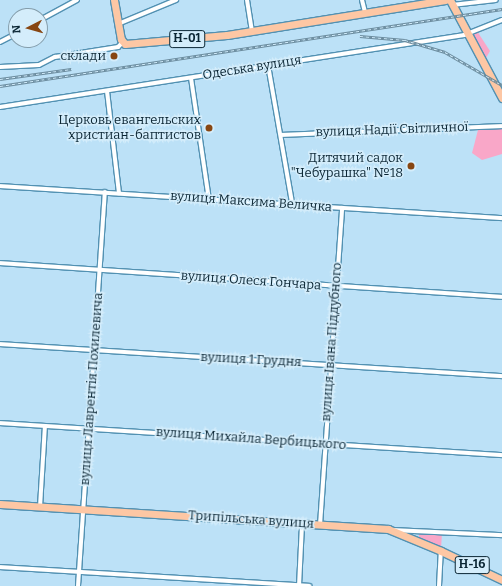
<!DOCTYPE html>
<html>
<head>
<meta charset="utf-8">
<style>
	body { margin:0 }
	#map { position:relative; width:502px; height:586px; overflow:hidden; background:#bce1f7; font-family:Bitter,serif }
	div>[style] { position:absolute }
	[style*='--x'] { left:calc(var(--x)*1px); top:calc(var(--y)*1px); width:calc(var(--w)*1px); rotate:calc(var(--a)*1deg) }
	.green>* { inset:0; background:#f9a7c8 }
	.roads { filter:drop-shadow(1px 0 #5291b2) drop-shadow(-1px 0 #5291b2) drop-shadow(0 1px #5291b2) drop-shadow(0 -1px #5291b2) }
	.minor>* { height:4px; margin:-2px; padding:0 2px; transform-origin:2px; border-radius:2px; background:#fff }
	.primary>* { height:7px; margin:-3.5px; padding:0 3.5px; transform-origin:3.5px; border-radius:3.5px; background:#fdc7a4 }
	.rail>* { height:2.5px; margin-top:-1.25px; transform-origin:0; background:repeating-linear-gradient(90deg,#d4edfb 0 3px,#6b8b9d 0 6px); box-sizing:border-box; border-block:1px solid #6b8b9d }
	.dots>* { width:11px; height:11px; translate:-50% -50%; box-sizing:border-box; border:2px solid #d4edfb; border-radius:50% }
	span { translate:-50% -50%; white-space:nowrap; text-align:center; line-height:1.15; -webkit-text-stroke:3px #d4edfb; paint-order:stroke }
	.shield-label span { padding:1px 3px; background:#d4edfb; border:1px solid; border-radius:3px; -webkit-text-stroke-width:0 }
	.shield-label { font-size:12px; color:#0b2634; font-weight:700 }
	.poi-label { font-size:13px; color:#0b2634 }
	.right { translate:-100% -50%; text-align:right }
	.street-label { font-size:13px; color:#0b2634 }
	.north { position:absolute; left:8px; top:8px; width:40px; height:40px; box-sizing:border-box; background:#d4edfb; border:1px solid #849dab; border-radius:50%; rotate:264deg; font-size:11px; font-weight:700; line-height:16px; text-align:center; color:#0b2634 }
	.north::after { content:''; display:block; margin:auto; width:14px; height:18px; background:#874612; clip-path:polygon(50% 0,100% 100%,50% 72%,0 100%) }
</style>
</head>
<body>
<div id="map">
	<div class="green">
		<i style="clip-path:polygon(477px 31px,490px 51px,486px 58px,472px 33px)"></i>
		<i style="clip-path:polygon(502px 127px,502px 154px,482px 160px,472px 153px,478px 130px)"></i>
		<i style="clip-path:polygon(419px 533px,442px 533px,441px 549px,419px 539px)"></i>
	</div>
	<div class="roads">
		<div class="minor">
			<i style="--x:247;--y:0;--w:30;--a:81"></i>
			<i style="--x:362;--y:0;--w:12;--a:76"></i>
			<i style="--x:452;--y:5;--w:44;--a:-6.5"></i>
			<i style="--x:40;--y:20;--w:42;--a:-28.4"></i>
			<i style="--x:118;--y:24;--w:63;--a:-22.5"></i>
			<i style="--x:0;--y:42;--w:18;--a:-27"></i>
			<i style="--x:268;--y:65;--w:140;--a:80.1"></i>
			<i style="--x:0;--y:67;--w:39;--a:-3"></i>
			<i style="--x:39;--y:65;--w:18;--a:-27"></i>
			<i style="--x:55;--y:57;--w:64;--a:-9"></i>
			<i style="--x:118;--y:47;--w:6;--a:-45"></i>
			<i style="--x:191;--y:78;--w:123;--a:81.6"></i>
			<i style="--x:107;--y:91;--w:103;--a:83.3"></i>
			<i style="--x:0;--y:107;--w:470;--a:-8.8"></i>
			<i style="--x:464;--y:35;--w:41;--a:-21.5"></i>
			<i style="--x:282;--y:135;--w:220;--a:-2.3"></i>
			<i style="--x:0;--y:186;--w:503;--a:3.65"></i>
			<i style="--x:0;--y:263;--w:503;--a:3.87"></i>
			<i style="--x:0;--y:344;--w:503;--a:3.65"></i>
			<i style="--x:0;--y:423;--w:503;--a:3.65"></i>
			<i style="--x:40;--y:507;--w:81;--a:-86.5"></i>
			<i style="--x:320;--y:525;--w:318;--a:-86"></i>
			<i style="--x:394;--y:530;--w:108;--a:2.7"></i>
			<i style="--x:0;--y:567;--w:310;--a:3.5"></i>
			<i style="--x:78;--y:586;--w:395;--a:-86.1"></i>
			<i style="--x:299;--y:586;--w:62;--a:-87.2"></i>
			<i style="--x:439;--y:586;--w:35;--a:-87"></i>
		</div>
		<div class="primary">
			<i style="--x:114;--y:0;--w:40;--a:80"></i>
			<i style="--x:121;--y:39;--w:6;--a:51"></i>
			<i style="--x:125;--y:44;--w:102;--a:-5"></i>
			<i style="--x:227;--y:35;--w:221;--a:-9.1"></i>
			<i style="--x:450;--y:0;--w:111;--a:62"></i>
			<i style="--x:0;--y:504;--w:389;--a:3.7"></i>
			<i style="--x:388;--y:529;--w:57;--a:22.5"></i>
			<i style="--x:441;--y:551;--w:68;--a:25.4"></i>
		</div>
	</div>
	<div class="rail">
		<i style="--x:360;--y:36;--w:45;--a:5.1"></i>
		<i style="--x:405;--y:40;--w:42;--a:16.7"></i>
		<i style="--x:445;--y:52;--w:66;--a:30.1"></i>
		<i style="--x:0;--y:79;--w:72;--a:-8"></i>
		<i style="--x:0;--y:86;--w:508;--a:-8.72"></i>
	</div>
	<div class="dots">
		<i style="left:114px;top:56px;background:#874612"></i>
		<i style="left:209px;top:128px;background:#874612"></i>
		<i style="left:411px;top:166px;background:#874612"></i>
	</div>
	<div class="shield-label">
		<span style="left:187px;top:39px">Н-01</span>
		<span style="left:472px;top:565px">Н-16</span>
	</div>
	<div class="poi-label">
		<span class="right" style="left:106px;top:56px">склади</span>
		<span class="right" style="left:201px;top:128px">Церковь евангельских<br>христиан-баптистов</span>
		<span class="right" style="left:403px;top:166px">Дитячий садок<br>"Чебурашка" №18</span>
	</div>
	<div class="street-label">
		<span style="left:252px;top:68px;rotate:-9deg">Одеська вулиця</span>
		<span style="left:392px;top:130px;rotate:-2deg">вулиця Надії Світличної</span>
		<span style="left:251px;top:202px;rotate:4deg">вулиця Максима Величка</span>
		<span style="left:251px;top:281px;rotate:4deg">вулиця Олеся Гончара</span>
		<span style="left:332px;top:342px;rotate:-86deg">вулиця Івана Піддубного</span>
		<span style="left:251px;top:360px;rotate:3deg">вулиця 1 Грудня</span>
		<span style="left:92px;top:389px;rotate:-86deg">вулиця Лаврентія Похилевича</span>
		<span style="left:251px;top:439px;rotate:4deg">вулиця Михайла Вербицького</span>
		<span style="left:251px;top:520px;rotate:4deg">Трипільська вулиця</span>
	</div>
	<div class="north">N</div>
</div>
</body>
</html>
